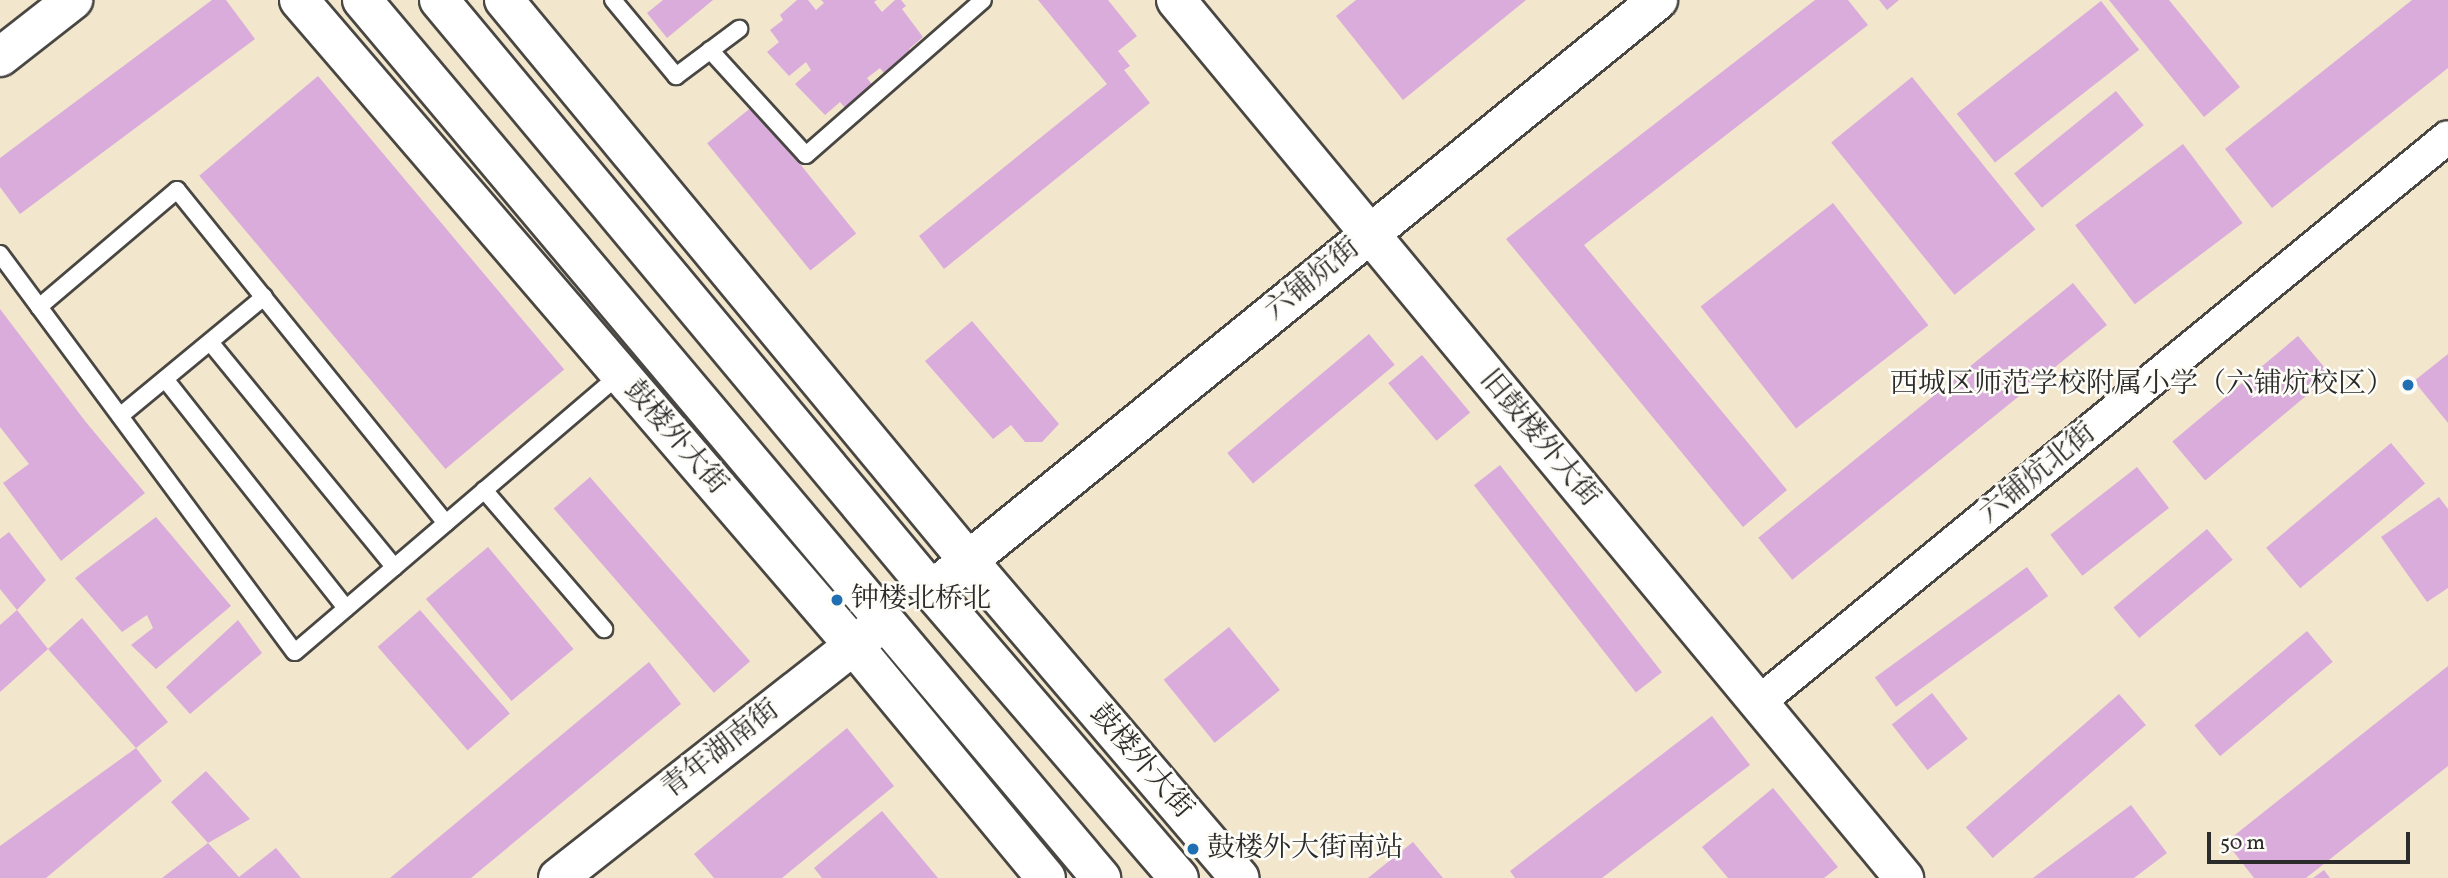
<!DOCTYPE html>
<html>
<head>
<meta charset="utf-8">
<style>
	body { margin:0 }
	#map { position:relative; width:2448px; height:878px; overflow:hidden; background:#f2e6cd; font-family:Vollkorn,"Noto Serif SC",serif }
	div>[style] { position:absolute }
	[style*='--x'] { left:calc(var(--x)*1px); top:calc(var(--y)*1px); width:calc(var(--w)*1px); rotate:calc(var(--a)*1deg) }
	.building>* { inset:0; background:#d9acdb; transform-origin:0 0 }
	.roads { filter:drop-shadow(2px 0 #494743) drop-shadow(-2px 0 #494743) drop-shadow(0 2px #494743) drop-shadow(0 -2px #494743) }
	.service>* { height:16px; margin:-8px; padding:0 8px; transform-origin:8px; border-radius:8px; background:#fff }
	.minor>* { height:32px; margin:-16px; padding:0 16px; transform-origin:16px; border-radius:16px; background:#fff }
	.tertiary>* { height:38px; margin:-19px; padding:0 19px; transform-origin:19px; border-radius:19px; background:#fff }
	.secondary>* { height:38px; margin:-19px; padding:0 19px; transform-origin:19px; border-radius:19px; background:#fff }
	.dots>* { width:19px; height:19px; translate:-50% -50%; box-sizing:border-box; border:4px solid #fdfcf7; border-radius:50% }
	span { translate:-50% -50%; white-space:nowrap; text-align:center; line-height:1.15; -webkit-text-stroke:5px #fdfcf7; paint-order:stroke }
	.street-label { font-size:28px; color:#2b2b2b }
	.poi-label { font-size:28px; color:#2b2b2b }
	.right { translate:-100% -50%; text-align:right }
	.left { translate:0 -50%; text-align:left }
	.scale { position:absolute; left:2207px; top:832px; width:203px; height:32px; box-sizing:border-box; border:4px solid #2b2b2b; border-top:0; padding-left:9px; font-size:21px; line-height:24px; white-space:nowrap; color:#2b2b2b; -webkit-text-stroke:5px #fdfcf7; paint-order:stroke }
</style>
</head>
<body>
<div id="map">
	<div class="building">
		<i style="clip-path:polygon(212px 0,226px 0,255px 39px,20px 214px,0 187px,0 158px)"></i>
		<i style="clip-path:polygon(663px 0,713px 0,667px 38px,647px 13px)"></i>
		<i style="clip-path:polygon(797px 0,808px 0,816px 10px,824px 3px,821px 0,877px 0,874px 2px,882px 12px,895px 0,901px 0,906px 6px,902px 9px,923px 37px,909px 49px,914px 55px,887px 77px,880px 68px,867px 78px,874px 87px,846px 109px,840px 102px,825px 115px,795px 84px,811px 70px,806px 62px,789px 76px,767px 52px,779px 42px,770px 30px,783px 20px,780px 15px)"></i>
		<i style="clip-path:polygon(1038px 0,1108px 0,1137px 36px,1118px 51px,1130px 66px,1124px 70px,1150px 103px,944px 269px,919px 236px,1107px 84px)"></i>
		<i style="clip-path:polygon(1356px 0,1526px 0,1403px 100px,1336px 16px)"></i>
		<i style="clip-path:polygon(1815px 0,1848px 0,1868px 25px,1584px 245px,1787px 490px,1743px 527px,1506px 239px)"></i>
		<i style="clip-path:polygon(1879px 0,1899px 0,1887px 10px)"></i>
		<i style="clip-path:polygon(2109px 0,2169px 0,2240px 87px,2204px 117px)"></i>
		<i style="clip-path:polygon(2412px 0,2448px 0,2448px 68px,2272px 208px,2225px 149px)"></i>
		<i style="left:2101px;top:1px;width:62px;height:183px;rotate:52deg"></i>
		<i style="left:318px;top:76px;width:383px;height:155px;rotate:50deg"></i>
		<i style="left:1912px;top:77px;width:196px;height:104px;rotate:51deg"></i>
		<i style="left:2116px;top:91px;width:44px;height:131px;rotate:51deg"></i>
		<i style="left:753px;top:106px;width:164px;height:59px;rotate:51deg"></i>
		<i style="left:2183px;top:144px;width:99px;height:135px;rotate:53deg"></i>
		<i style="left:1833px;top:203px;width:155px;height:168px;rotate:52deg"></i>
		<i style="left:2073px;top:283px;width:54px;height:405px;rotate:51deg"></i>
		<i style="clip-path:polygon(0 309px,85px 421px,145px 493px,61px 561px,3px 483px,29px 464px,0 427px)"></i>
		<i style="clip-path:polygon(972px 321px,1059px 424px,1042px 442px,1025px 442px,1011px 425px,993px 439px,925px 361px)"></i>
		<i style="left:1369px;top:334px;width:40px;height:185px;rotate:50deg"></i>
		<i style="left:2298px;top:336px;width:51px;height:164px;rotate:50deg"></i>
		<i style="clip-path:polygon(2448px 354px,2448px 423px,2414px 381px)"></i>
		<i style="left:1422px;top:355px;width:75px;height:44px;rotate:50deg"></i>
		<i style="left:2391px;top:443px;width:53px;height:163px;rotate:50deg"></i>
		<i style="left:1500px;top:465px;width:263px;height:33px;rotate:52deg"></i>
		<i style="left:2137px;top:467px;width:52px;height:110px;rotate:52deg"></i>
		<i style="left:590px;top:477px;width:244px;height:48px;rotate:49deg"></i>
		<i style="clip-path:polygon(2439px 497px,2448px 509px,2448px 588px,2427px 602px,2381px 537px)"></i>
		<i style="clip-path:polygon(156px 517px,231px 606px,156px 669px,131px 645px,153px 628px,147px 615px,122px 632px,75px 578px)"></i>
		<i style="left:2207px;top:529px;width:40px;height:122px;rotate:50deg"></i>
		<i style="clip-path:polygon(9px 532px,46px 580px,17px 610px,48px 649px,82px 618px,168px 722px,136px 748px,48px 649px,0 692px,0 625px,17px 610px,0 589px,0 539px)"></i>
		<i style="left:488px;top:547px;width:133px;height:81px;rotate:50deg"></i>
		<i style="left:2027px;top:567px;width:36px;height:188px;rotate:54deg"></i>
		<i style="left:420px;top:610px;width:137px;height:56px;rotate:49deg"></i>
		<i style="clip-path:polygon(238px 620px,262px 653px,190px 714px,166px 687px)"></i>
		<i style="left:1229px;top:627px;width:81px;height:84px;rotate:51deg"></i>
		<i style="left:2307px;top:631px;width:40px;height:147px;rotate:50deg"></i>
		<i style="clip-path:polygon(649px 662px,681px 704px,471px 878px,390px 878px)"></i>
		<i style="clip-path:polygon(2448px 666px,2448px 766px,2306px 878px,2254px 878px,2226px 842px)"></i>
		<i style="left:1932px;top:693px;width:58px;height:51px;rotate:52deg"></i>
		<i style="left:2119px;top:694px;width:41px;height:203px;rotate:49deg"></i>
		<i style="clip-path:polygon(1712px 716px,1750px 765px,1602px 878px,1515px 878px,1510px 871px)"></i>
		<i style="clip-path:polygon(847px 728px,894px 786px,782px 878px,714px 878px,694px 854px)"></i>
		<i style="clip-path:polygon(136px 748px,162px 781px,46px 878px,0 878px,0 846px)"></i>
		<i style="clip-path:polygon(206px 771px,250px 819px,208px 843px,239px 877px,276px 848px,301px 878px,162px 878px,208px 843px,171px 802px)"></i>
		<i style="clip-path:polygon(1773px 788px,1838px 867px,1824px 878px,1728px 878px,1702px 847px)"></i>
		<i style="clip-path:polygon(2131px 805px,2167px 853px,2134px 878px,2033px 878px)"></i>
		<i style="clip-path:polygon(882px 811px,938px 878px,822px 878px,814px 868px)"></i>
		<i style="clip-path:polygon(1413px 842px,1443px 878px,1368px 878px)"></i>
		<i style="clip-path:polygon(2324px 870px,2330px 878px,2313px 878px)"></i>
	</div>
	<div class="roads">
		<div class="service">
			<i style="--x:613;--y:0;--w:99;--a:50.3"></i>
			<i style="--x:676;--y:76;--w:79;--a:-36.7"></i>
			<i style="--x:710;--y:50;--w:142;--a:47.6"></i>
			<i style="--x:806;--y:155;--w:235;--a:-41.2"></i>
			<i style="--x:0;--y:254;--w:495;--a:53.5"></i>
			<i style="--x:295;--y:652;--w:428;--a:-40.5"></i>
			<i style="--x:39;--y:307;--w:181;--a:-40.3"></i>
			<i style="--x:177;--y:190;--w:428;--a:51.1"></i>
			<i style="--x:210;--y:342;--w:291;--a:50.7"></i>
			<i style="--x:165;--y:379;--w:292;--a:51.7"></i>
			<i style="--x:120;--y:416;--w:187;--a:-39.6"></i>
			<i style="--x:484;--y:490;--w:184;--a:49.2"></i>
		</div>
		<div class="minor">
			<i style="--x:1758;--y:703;--w:892;--a:-39.36"></i>
		</div>
		<div class="tertiary">
			<i style="--x:299;--y:0;--w:852;--a:49.33"></i>
			<i style="--x:854;--y:646;--w:301;--a:50.4"></i>
			<i style="--x:504;--y:0;--w:727;--a:50.36"></i>
			<i style="--x:968;--y:560;--w:418;--a:49.5"></i>
			<i style="--x:0;--y:57;--w:93;--a:-38"></i>
			<i style="--x:948;--y:577;--w:915;--a:-39.1"></i>
			<i style="--x:558;--y:878;--w:400;--a:-38.2"></i>
		</div>
		<div class="secondary">
			<i style="--x:362;--y:0;--w:1148;--a:49.91"></i>
			<i style="--x:439;--y:0;--w:768;--a:50.18"></i>
			<i style="--x:931;--y:590;--w:380;--a:49.3"></i>
			<i style="--x:1176;--y:0;--w:1141;--a:50.34"></i>
		</div>
	</div>
	<div class="dots">
		<i style="left:2408px;top:385px;background:#1f6fb2"></i>
		<i style="left:837px;top:600px;background:#1f6fb2"></i>
		<i style="left:1193px;top:849px;background:#1f6fb2"></i>
	</div>
	<div class="street-label">
		<span style="left:1313px;top:280px;rotate:-39deg">六铺炕街</span>
		<span style="left:675px;top:438px;rotate:49deg">鼓楼外大街</span>
		<span style="left:1539px;top:439px;rotate:50deg">旧鼓楼外大街</span>
		<span style="left:2038px;top:474px;rotate:-39deg">六铺炕北街</span>
		<span style="left:721px;top:750px;rotate:-38deg">青年湖南街</span>
		<span style="left:1141px;top:762px;rotate:49deg">鼓楼外大街</span>
	</div>
	<div class="poi-label">
		<span class="right" style="left:2394px;top:385px">西城区师范学校附属小学（六铺炕校区）</span>
		<span class="left" style="left:851px;top:600px">钟楼北桥北</span>
		<span class="left" style="left:1207px;top:849px">鼓楼外大街南站</span>
	</div>
	<div class="scale">50 m</div>
</div>
</body>
</html>
